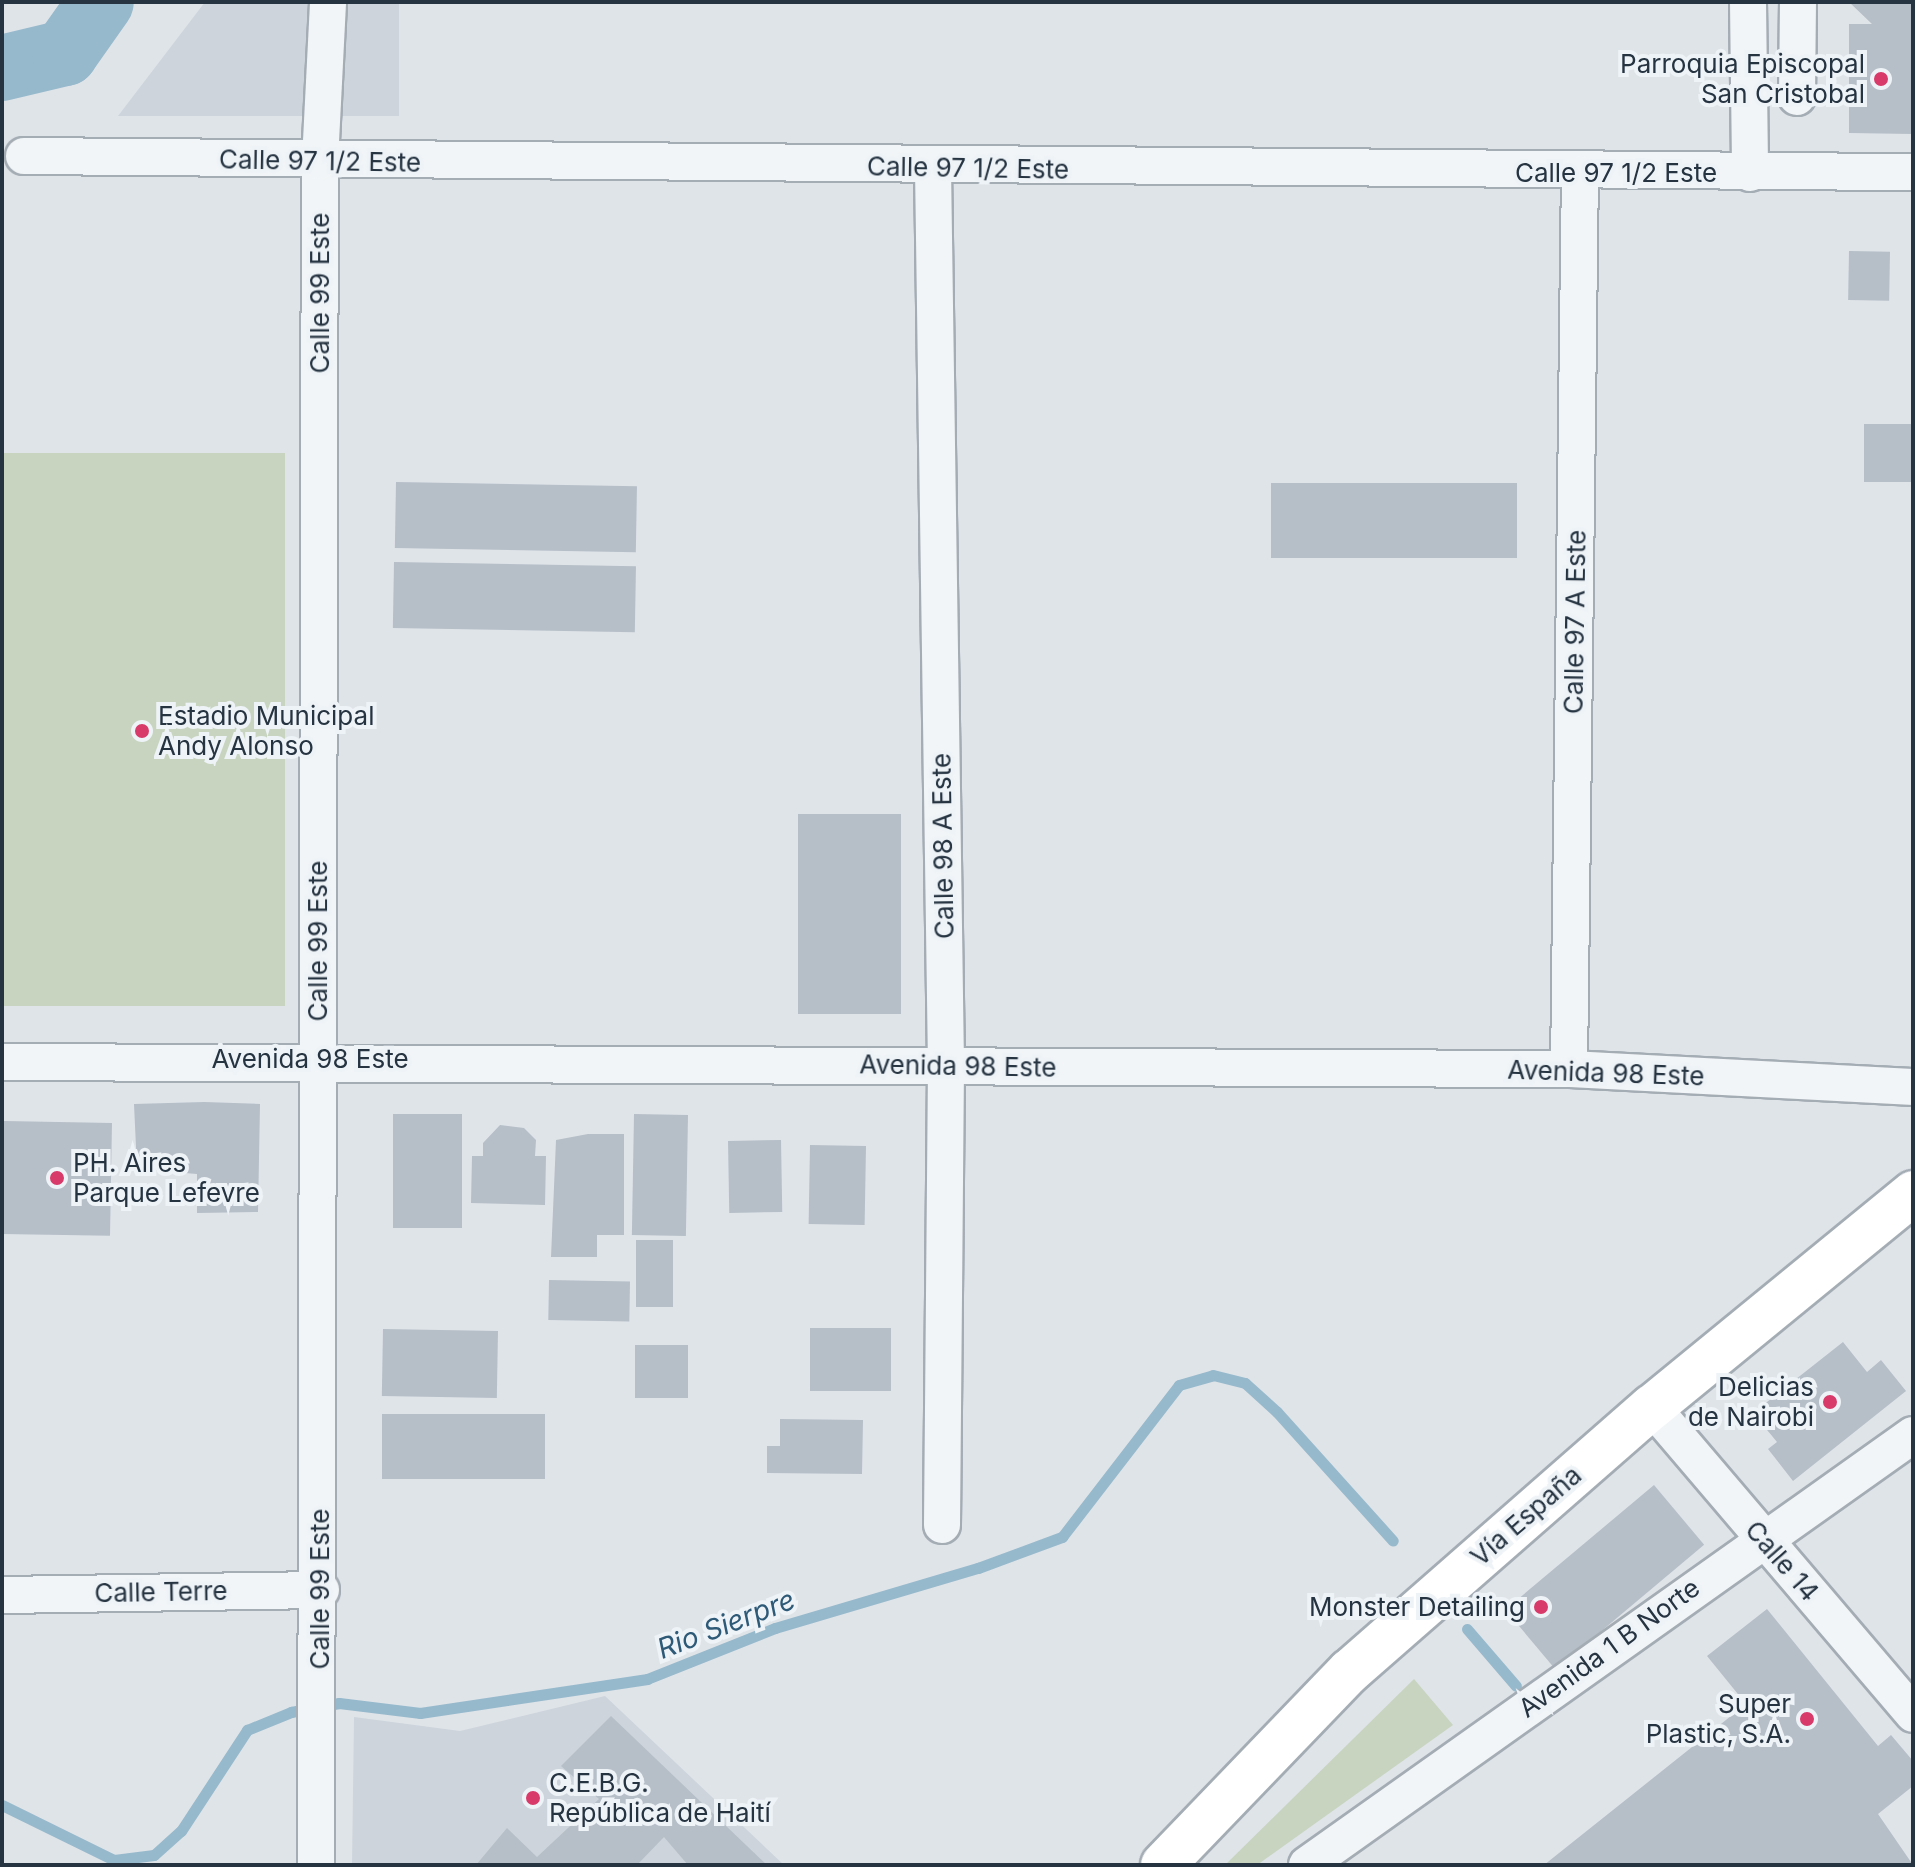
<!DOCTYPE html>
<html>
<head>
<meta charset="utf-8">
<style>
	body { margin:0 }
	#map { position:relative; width:1915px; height:1867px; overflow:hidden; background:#dfe4e9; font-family:Inter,sans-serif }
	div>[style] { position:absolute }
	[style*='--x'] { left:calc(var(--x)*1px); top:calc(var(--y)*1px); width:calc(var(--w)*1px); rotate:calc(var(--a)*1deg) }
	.built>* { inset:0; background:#cdd4db }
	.green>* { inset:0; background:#c8d4bf; transform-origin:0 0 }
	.stream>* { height:11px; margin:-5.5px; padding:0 5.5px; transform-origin:5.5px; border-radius:5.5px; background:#97b9cc }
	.river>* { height:66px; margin:-33px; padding:0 33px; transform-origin:33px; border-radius:33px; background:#97b9cc }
	.building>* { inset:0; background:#b6bec7; transform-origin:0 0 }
	.roads { filter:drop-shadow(2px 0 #a4acb4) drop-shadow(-2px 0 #a4acb4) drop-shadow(0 2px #a4acb4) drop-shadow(0 -2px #a4acb4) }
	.minor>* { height:36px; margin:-18px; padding:0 18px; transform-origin:18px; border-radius:18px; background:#f2f5f7 }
	.major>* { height:44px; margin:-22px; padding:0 22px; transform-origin:22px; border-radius:22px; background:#fff }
	.dots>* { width:22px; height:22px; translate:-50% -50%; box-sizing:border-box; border:4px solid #eef3f7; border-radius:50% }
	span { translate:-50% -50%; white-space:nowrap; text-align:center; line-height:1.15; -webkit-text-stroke:8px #eef3f7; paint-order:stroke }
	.poi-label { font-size:26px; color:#263442 }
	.right { translate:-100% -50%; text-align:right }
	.left { translate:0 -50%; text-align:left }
	.street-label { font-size:26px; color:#263442 }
	.water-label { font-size:28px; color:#2e5a78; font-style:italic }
	.frame { position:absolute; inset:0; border:4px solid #263442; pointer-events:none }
</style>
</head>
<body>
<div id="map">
	<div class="built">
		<i style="clip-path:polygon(205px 2px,399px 2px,399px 116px,118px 116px)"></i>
		<i style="clip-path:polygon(605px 1696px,784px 1865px,352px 1865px,354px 1717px,460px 1731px)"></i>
	</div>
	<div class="green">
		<i style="left:2px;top:453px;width:283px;height:553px"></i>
		<i style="clip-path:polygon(1414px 1679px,1453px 1725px,1257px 1865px,1225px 1865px)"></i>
	</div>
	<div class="stream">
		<i style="--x:1467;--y:1629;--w:75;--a:49.3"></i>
		<i style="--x:2;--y:1805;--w:125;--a:26.2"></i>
		<i style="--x:114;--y:1860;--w:40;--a:-7.1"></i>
		<i style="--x:154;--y:1855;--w:36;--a:-42"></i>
		<i style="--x:181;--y:1831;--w:121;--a:-56.8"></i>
		<i style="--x:247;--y:1730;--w:48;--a:-22.2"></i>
		<i style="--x:291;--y:1712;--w:49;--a:-10.6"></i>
		<i style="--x:339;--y:1703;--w:82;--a:7"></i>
		<i style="--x:420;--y:1713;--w:230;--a:-8.5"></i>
		<i style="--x:647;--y:1679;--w:138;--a:-21.7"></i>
		<i style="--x:775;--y:1628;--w:212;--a:-16.5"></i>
		<i style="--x:978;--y:1568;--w:90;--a:-20.3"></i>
		<i style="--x:1062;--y:1537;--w:192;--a:-52.4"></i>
		<i style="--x:1179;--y:1385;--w:35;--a:-16"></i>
		<i style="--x:1213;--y:1375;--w:33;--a:14"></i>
		<i style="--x:1245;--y:1383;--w:43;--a:42.2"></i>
		<i style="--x:1277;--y:1412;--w:173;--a:48"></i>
	</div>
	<div class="river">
		<i style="--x:2;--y:68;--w:65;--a:-13.4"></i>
		<i style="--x:65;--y:53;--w:62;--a:-54.8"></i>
	</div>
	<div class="building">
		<i style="clip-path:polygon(1849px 2px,1913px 2px,1913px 134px,1849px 133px,1849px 24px,1872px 24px)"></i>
		<i style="left:1849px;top:251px;width:41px;height:49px;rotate:1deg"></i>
		<i style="left:1913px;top:424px;width:58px;height:49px;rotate:90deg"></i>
		<i style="left:396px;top:482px;width:241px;height:66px;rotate:1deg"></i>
		<i style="left:1271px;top:483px;width:246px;height:75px"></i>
		<i style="left:394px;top:562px;width:242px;height:66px;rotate:1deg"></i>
		<i style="left:798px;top:814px;width:103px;height:200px"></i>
		<i style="clip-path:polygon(204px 1102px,260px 1104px,258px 1212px,197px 1213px,197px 1174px,137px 1169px,134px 1104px)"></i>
		<i style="left:393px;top:1114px;width:69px;height:114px"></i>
		<i style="left:634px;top:1114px;width:54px;height:121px;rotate:1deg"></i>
		<i style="left:4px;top:1121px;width:108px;height:113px;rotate:1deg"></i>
		<i style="clip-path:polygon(500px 1125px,524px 1128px,536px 1140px,535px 1156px,546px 1156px,545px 1205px,471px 1203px,472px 1156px,483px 1156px,483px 1143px)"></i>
		<i style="clip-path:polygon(588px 1134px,624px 1134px,624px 1235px,597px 1235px,597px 1257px,551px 1257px,556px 1140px)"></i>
		<i style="left:781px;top:1140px;width:72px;height:53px;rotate:89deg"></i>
		<i style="left:810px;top:1145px;width:56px;height:79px;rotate:1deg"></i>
		<i style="left:636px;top:1240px;width:37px;height:67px"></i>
		<i style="left:549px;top:1280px;width:81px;height:40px;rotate:1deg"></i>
		<i style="left:810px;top:1328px;width:81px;height:63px"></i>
		<i style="left:383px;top:1329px;width:115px;height:67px;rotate:1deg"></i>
		<i style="clip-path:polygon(1843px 1342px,1867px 1372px,1881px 1360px,1906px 1391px,1793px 1481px,1768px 1449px,1777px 1442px,1753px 1413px)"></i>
		<i style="left:635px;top:1345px;width:53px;height:53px"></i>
		<i style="left:382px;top:1414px;width:163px;height:65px"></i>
		<i style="clip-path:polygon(780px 1419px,863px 1420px,862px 1474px,767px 1473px,767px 1446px,780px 1446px)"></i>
		<i style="left:1654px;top:1485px;width:78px;height:194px;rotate:50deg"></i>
		<i style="clip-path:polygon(1767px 1609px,1878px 1746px,1891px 1735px,1913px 1761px,1913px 1786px,1878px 1814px,1913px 1865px,1544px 1865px,1746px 1704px,1707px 1656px)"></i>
		<i style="clip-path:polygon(611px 1716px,767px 1865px,688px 1865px,664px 1837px,637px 1865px,476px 1865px,507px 1828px,537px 1857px,599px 1799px,561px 1766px)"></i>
	</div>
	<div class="roads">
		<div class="minor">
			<i style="--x:1748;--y:2;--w:171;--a:89.3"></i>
			<i style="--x:1797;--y:97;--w:95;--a:-89.4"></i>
			<i style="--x:24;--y:156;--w:1889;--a:0.49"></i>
			<i style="--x:933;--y:168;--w:898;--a:89.17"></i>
			<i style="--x:946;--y:1066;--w:459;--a:90.5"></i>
			<i style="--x:2;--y:1062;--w:1567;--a:0.26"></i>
			<i style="--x:1569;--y:1069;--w:344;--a:3"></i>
			<i style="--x:1569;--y:1069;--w:895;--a:-89.3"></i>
			<i style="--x:1652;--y:1407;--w:403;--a:49.6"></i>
			<i style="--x:2;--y:1595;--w:319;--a:-0.9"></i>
			<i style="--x:316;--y:1865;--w:1704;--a:-89.87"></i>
			<i style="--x:320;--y:161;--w:159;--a:-87.1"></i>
			<i style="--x:1307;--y:1865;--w:743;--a:-35.36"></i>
		</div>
		<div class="major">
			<i style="--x:1163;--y:1865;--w:269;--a:-46.1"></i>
			<i style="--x:1350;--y:1671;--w:401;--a:-41.2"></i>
			<i style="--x:1652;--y:1407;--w:338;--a:-39.3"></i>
		</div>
	</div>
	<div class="dots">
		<i style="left:1881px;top:79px;background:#d83a6a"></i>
		<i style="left:142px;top:731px;background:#d83a6a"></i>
		<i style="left:57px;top:1178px;background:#d83a6a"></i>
		<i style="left:1830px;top:1402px;background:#d83a6a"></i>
		<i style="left:1541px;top:1607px;background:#d83a6a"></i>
		<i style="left:1807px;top:1719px;background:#d83a6a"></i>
		<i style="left:533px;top:1798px;background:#d83a6a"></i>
	</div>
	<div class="poi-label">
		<span class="right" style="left:1865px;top:79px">Parroquia Episcopal<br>San Cristobal</span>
		<span class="left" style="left:158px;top:731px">Estadio Municipal<br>Andy Alonso</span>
		<span class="left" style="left:73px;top:1178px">PH. Aires<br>Parque Lefevre</span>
		<span class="right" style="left:1814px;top:1402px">Delicias<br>de Nairobi</span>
		<span class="right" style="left:1525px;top:1607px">Monster Detailing</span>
		<span class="right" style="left:1791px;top:1719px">Super<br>Plastic, S.A.</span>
		<span class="left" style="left:549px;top:1798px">C.E.B.G.<br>República de Haití</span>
	</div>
	<div class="street-label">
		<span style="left:320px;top:161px;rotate:1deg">Calle 97 1/2 Este</span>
		<span style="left:968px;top:168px;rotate:1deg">Calle 97 1/2 Este</span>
		<span style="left:1616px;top:173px">Calle 97 1/2 Este</span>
		<span style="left:320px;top:293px;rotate:-90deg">Calle 99 Este</span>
		<span style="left:1575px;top:622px;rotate:-89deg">Calle 97 A Este</span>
		<span style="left:943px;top:846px;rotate:-91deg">Calle 98 A Este</span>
		<span style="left:318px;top:941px;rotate:-90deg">Calle 99 Este</span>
		<span style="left:310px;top:1059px">Avenida 98 Este</span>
		<span style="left:958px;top:1066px;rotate:1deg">Avenida 98 Este</span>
		<span style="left:1606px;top:1073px;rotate:2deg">Avenida 98 Este</span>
		<span style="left:1526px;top:1516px;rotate:-41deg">Vía España</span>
		<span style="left:1782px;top:1561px;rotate:49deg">Calle 14</span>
		<span style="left:320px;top:1589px;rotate:-90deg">Calle 99 Este</span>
		<span style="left:161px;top:1592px;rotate:-1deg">Calle Terre</span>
		<span style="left:1609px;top:1648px;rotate:-36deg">Avenida 1 B Norte</span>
	</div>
	<div class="water-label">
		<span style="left:726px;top:1624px;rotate:-21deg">Rio Sierpre</span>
	</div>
	<div class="frame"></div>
</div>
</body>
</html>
